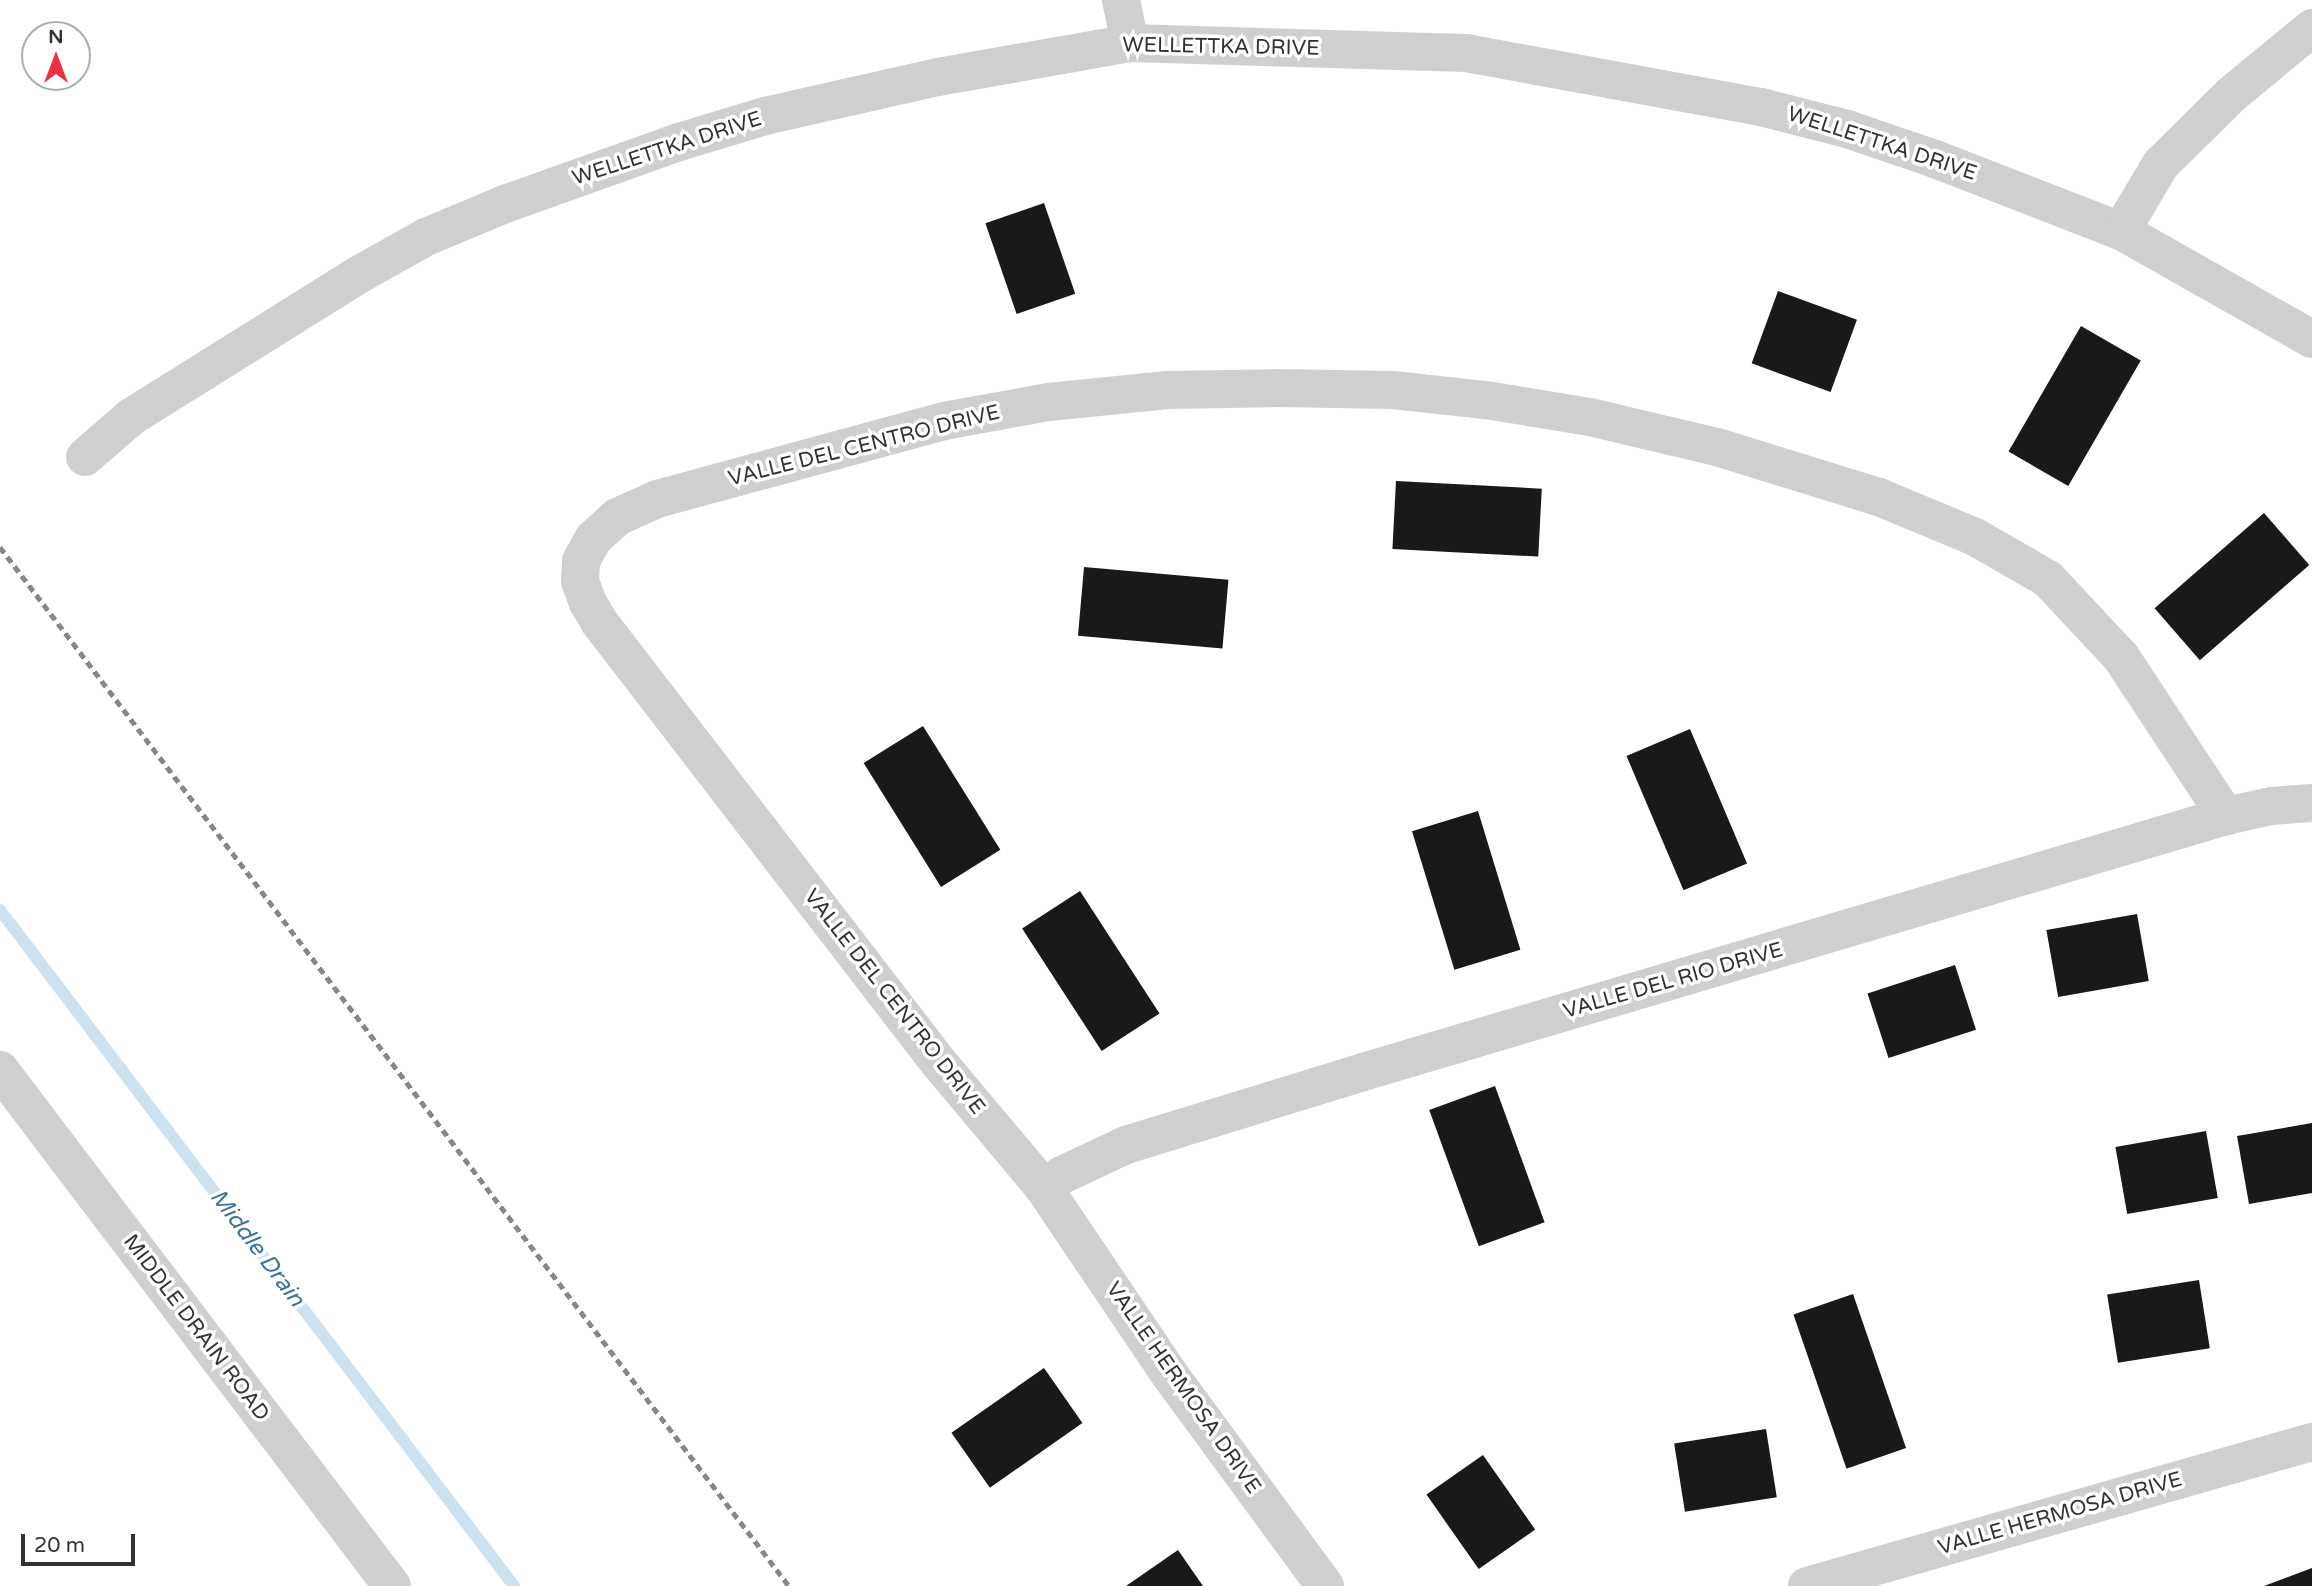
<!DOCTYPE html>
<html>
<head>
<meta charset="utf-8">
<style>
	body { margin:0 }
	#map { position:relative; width:2312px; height:1586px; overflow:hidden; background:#fff; font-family:"Varela Round",sans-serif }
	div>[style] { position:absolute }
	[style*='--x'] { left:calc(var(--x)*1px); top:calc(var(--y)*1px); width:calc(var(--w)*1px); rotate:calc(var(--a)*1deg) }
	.stream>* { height:12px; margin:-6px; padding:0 6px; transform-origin:6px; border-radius:6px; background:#cde1ee }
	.building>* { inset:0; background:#191919; transform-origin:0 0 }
	.minor>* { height:38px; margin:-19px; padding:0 19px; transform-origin:19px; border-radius:19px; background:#cfcfcf }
	.tertiary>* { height:38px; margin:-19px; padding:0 19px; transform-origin:19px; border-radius:19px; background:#cfcfcf }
	.rail>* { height:5px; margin-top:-2.5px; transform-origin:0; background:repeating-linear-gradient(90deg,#878787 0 7px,transparent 0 12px) }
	span { translate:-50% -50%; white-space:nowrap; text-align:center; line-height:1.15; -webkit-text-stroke:7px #fff; paint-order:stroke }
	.street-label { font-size:21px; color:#323232 }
	.water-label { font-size:23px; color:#3c7498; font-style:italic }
	.north { position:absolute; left:21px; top:21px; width:70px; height:70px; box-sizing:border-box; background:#fff; border:2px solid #adadad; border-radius:50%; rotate:0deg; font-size:19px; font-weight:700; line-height:28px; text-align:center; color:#323232 }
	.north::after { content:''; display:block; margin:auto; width:24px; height:32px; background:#eb3240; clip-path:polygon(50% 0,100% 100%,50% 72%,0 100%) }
	.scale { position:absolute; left:21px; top:1534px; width:114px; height:32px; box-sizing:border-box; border:4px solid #323232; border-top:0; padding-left:9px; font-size:21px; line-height:24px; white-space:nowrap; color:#323232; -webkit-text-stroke:5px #fff; paint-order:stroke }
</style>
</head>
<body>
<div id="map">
	<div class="stream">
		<i style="--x:0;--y:910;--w:849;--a:52.75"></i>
	</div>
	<div class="building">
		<i style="left:1044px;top:203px;width:96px;height:62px;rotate:71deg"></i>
		<i style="left:1778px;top:291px;width:84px;height:77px;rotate:20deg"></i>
		<i style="left:2081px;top:326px;width:69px;height:145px;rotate:30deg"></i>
		<i style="left:1396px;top:481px;width:146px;height:68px;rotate:3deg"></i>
		<i style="left:2264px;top:513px;width:69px;height:145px;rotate:49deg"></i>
		<i style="left:1084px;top:567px;width:145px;height:69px;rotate:5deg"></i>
		<i style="left:923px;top:726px;width:146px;height:70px;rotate:58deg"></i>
		<i style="left:1690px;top:729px;width:146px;height:69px;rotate:67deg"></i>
		<i style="left:1478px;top:811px;width:145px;height:69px;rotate:73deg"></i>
		<i style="left:1080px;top:891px;width:146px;height:69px;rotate:57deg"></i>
		<i style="left:2137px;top:914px;width:68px;height:92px;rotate:80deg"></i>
		<i style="left:1955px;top:965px;width:68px;height:92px;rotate:72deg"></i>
		<i style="left:1495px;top:1086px;width:145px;height:70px;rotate:70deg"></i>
		<i style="clip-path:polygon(2312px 1123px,2312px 1193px,2249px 1204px,2237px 1136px)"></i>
		<i style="left:2206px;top:1131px;width:68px;height:92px;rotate:80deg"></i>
		<i style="left:2199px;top:1280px;width:69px;height:93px;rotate:81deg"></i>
		<i style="left:1853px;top:1294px;width:163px;height:63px;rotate:71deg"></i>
		<i style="left:1044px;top:1368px;width:67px;height:113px;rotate:55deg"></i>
		<i style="left:1766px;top:1429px;width:69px;height:93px;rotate:81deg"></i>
		<i style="left:1483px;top:1455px;width:91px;height:69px;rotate:55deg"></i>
		<i style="clip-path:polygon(1178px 1550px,1203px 1586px,1126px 1586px)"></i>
		<i style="clip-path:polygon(2312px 1568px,2312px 1586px,2264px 1586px)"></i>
	</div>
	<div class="minor">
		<i style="--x:1121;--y:0;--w:44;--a:78.2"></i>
		<i style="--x:2121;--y:231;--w:78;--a:-59.2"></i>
		<i style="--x:2161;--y:164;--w:100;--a:-44.6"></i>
		<i style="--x:2232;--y:94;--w:104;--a:-39.5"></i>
		<i style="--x:0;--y:1070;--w:648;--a:52.78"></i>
		<i style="--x:1044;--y:1188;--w:22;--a:-36"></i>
		<i style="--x:1062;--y:1175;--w:71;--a:-25.1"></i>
		<i style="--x:1126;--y:1145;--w:248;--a:-17.1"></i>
		<i style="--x:1363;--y:1072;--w:900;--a:-16.52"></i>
		<i style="--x:2226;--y:816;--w:46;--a:-12.5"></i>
		<i style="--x:2271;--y:806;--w:41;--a:-4.2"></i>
		<i style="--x:1325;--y:1586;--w:262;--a:-126.3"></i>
		<i style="--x:1170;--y:1375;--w:225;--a:-124"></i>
		<i style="--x:1044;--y:1188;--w:163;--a:-130"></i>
		<i style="--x:939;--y:1063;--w:555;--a:-127.61"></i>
		<i style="--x:600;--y:623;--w:23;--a:-121"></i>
		<i style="--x:588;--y:603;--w:23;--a:-110"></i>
		<i style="--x:580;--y:581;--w:20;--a:-87"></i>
		<i style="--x:581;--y:561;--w:26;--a:-61"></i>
		<i style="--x:594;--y:538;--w:31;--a:-42"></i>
		<i style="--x:617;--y:517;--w:44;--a:-24.2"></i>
		<i style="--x:657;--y:499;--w:297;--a:-15.2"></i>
		<i style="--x:944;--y:421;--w:107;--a:-10.3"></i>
		<i style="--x:1049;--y:402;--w:119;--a:-5.8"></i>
		<i style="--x:1167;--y:390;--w:110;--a:-1"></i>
		<i style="--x:1277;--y:388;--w:116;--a:1"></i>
		<i style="--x:1393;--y:390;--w:100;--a:6.3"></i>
		<i style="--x:1492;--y:401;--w:99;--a:9.3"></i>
		<i style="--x:1590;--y:417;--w:130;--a:13.3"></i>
		<i style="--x:1717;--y:447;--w:170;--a:17.2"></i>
		<i style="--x:1879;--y:497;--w:104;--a:22.6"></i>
		<i style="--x:1975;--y:537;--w:84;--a:29.9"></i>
		<i style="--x:2048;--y:579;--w:107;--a:46.9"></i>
		<i style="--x:2121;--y:657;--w:191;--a:56.6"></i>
		<i style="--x:1807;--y:1586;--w:525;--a:-15.92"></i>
	</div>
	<div class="tertiary">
		<i style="--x:85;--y:457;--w:61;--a:-41"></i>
		<i style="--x:131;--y:417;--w:270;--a:-32"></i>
		<i style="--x:360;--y:274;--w:76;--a:-29.3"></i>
		<i style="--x:426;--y:237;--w:86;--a:-22.7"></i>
		<i style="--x:505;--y:204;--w:185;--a:-19.6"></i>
		<i style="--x:679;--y:142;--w:90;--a:-16.8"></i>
		<i style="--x:765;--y:116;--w:177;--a:-12.7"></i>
		<i style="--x:938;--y:77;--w:195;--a:-10"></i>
		<i style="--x:1130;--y:43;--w:336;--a:1.7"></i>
		<i style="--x:1466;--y:53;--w:300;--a:10.4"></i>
		<i style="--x:1761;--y:107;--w:89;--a:14.3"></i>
		<i style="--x:1847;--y:129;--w:93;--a:18.8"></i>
		<i style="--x:1935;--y:159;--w:199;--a:21.2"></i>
		<i style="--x:2121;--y:231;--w:219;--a:29.5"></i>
	</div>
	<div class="rail">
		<i style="--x:0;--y:547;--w:1305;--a:52.79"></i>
	</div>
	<div class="street-label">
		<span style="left:1221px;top:47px;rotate:1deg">WELLETTKA DRIVE</span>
		<span style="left:1882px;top:144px;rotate:18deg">WELLETTKA DRIVE</span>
		<span style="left:667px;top:149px;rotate:-18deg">WELLETTKA DRIVE</span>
		<span style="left:864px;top:446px;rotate:-14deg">VALLE DEL CENTRO DRIVE</span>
		<span style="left:1673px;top:981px;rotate:-16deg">VALLE DEL RIO DRIVE</span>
		<span style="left:894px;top:1002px;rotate:52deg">VALLE DEL CENTRO DRIVE</span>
		<span style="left:196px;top:1328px;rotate:53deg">MIDDLE DRAIN ROAD</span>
		<span style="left:1183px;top:1388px;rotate:55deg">VALLE HERMOSA DRIVE</span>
		<span style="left:2060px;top:1514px;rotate:-16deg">VALLE HERMOSA DRIVE</span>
	</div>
	<div class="water-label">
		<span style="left:257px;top:1248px;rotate:53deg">Middle Drain</span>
	</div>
	<div class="north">N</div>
	<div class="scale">20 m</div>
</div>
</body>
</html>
